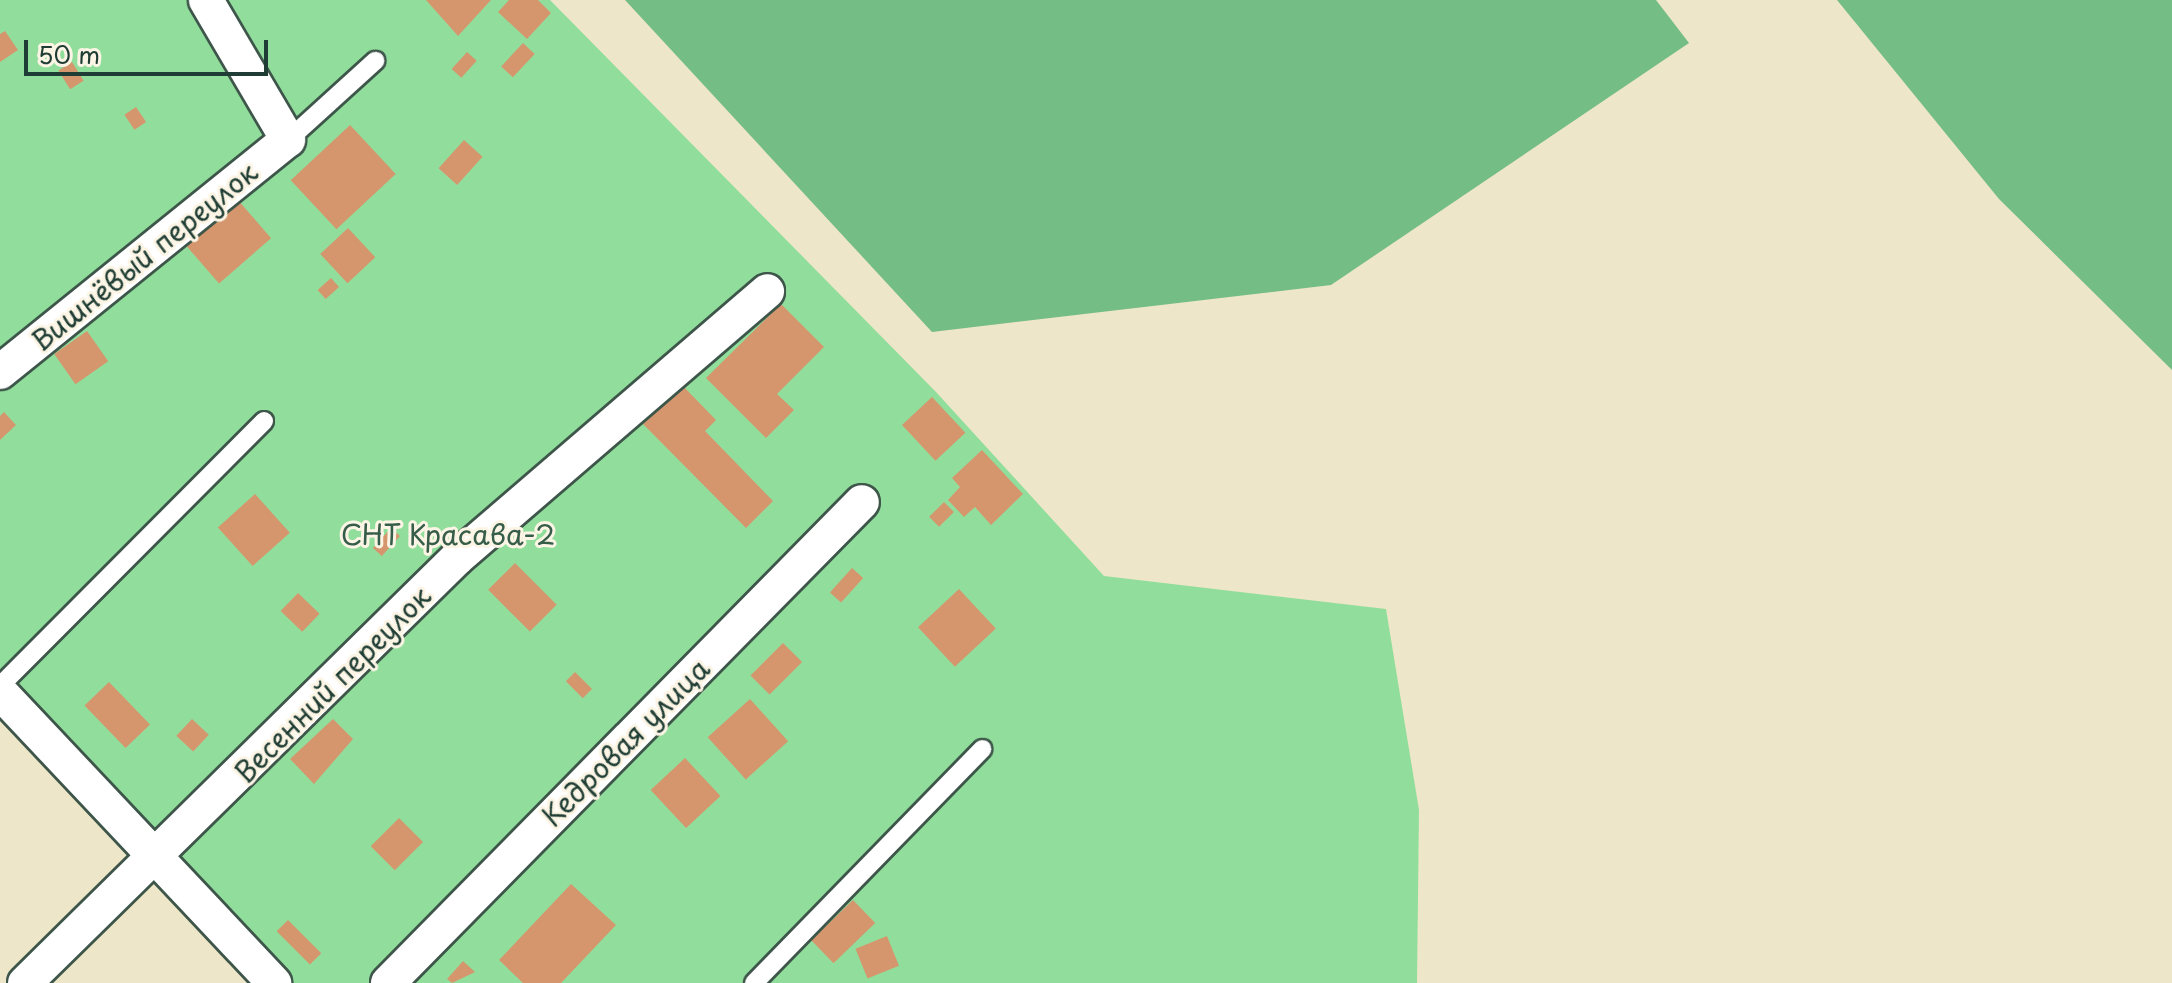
<!DOCTYPE html>
<html>
<head>
<meta charset="utf-8">
<style>
	body { margin:0 }
	#map { position:relative; width:2172px; height:983px; overflow:hidden; background:#eee6c8; font-family:"Playpen Sans",sans-serif }
	div>[style] { position:absolute }
	[style*='--x'] { left:calc(var(--x)*1px); top:calc(var(--y)*1px); width:calc(var(--w)*1px); rotate:calc(var(--a)*1deg) }
	.green>* { inset:0; background:#91de9c }
	.forest>* { inset:0; background:#74bd84 }
	.building>* { inset:0; background:#d5966e; transform-origin:0 0 }
	.roads { filter:drop-shadow(2px 0 #3e564a) drop-shadow(-2px 0 #3e564a) drop-shadow(0 2px #3e564a) drop-shadow(0 -2px #3e564a) }
	.lane>* { height:18px; margin:-9px; padding:0 9px; transform-origin:9px; border-radius:9px; background:#fff }
	.street>* { height:34px; margin:-17px; padding:0 17px; transform-origin:17px; border-radius:17px; background:#fff }
	span { translate:-50% -50%; white-space:nowrap; text-align:center; line-height:1.15; -webkit-text-stroke:6px #fcf5e5; paint-order:stroke }
	.street-label { font-size:28px; color:#1f3d34 }
	.park-label { font-size:28px; color:#365d49 }
	.scale { position:absolute; left:24px; top:40px; width:244px; height:36px; box-sizing:border-box; border:4px solid #1f3d34; border-top:0; padding-left:10px; font-size:24px; line-height:28px; white-space:nowrap; color:#1f3d34; -webkit-text-stroke:6px #fcf5e5; paint-order:stroke }
</style>
</head>
<body>
<div id="map">
	<div class="green">
		<i style="clip-path:polygon(0 0,550px 0,936px 392px,1104px 576px,1386px 609px,1419px 810px,1417px 983px,253px 983px,0 718px)"></i>
	</div>
	<div class="forest">
		<i style="clip-path:polygon(625px 0,1656px 0,1689px 43px,1331px 285px,932px 332px)"></i>
		<i style="clip-path:polygon(1837px 0,2172px 0,2172px 370px,1999px 199px)"></i>
	</div>
	<div class="building">
		<i style="clip-path:polygon(426px 0,491px 0,458px 36px)"></i>
		<i style="clip-path:polygon(509px 0,538px 0,551px 13px,527px 39px,498px 12px)"></i>
		<i style="clip-path:polygon(5px 31px,18px 50px,0 62px,0 34px)"></i>
		<i style="left:523px;top:43px;width:16px;height:32px;rotate:43deg"></i>
		<i style="left:467px;top:52px;width:13px;height:23px;rotate:42deg"></i>
		<i style="left:72px;top:62px;width:22px;height:16px;rotate:58deg"></i>
		<i style="left:136px;top:107px;width:18px;height:14px;rotate:56deg"></i>
		<i style="left:350px;top:125px;width:67px;height:81px;rotate:47deg"></i>
		<i style="left:464px;top:140px;width:25px;height:38px;rotate:42deg"></i>
		<i style="left:237px;top:199px;width:52px;height:69px;rotate:49deg"></i>
		<i style="left:348px;top:228px;width:40px;height:38px;rotate:47deg"></i>
		<i style="left:331px;top:278px;width:12px;height:18px;rotate:48deg"></i>
		<i style="clip-path:polygon(781px 304px,824px 347px,777px 394px,794px 410px,766px 438px,706px 378px)"></i>
		<i style="left:87px;top:331px;width:37px;height:40px;rotate:55deg"></i>
		<i style="clip-path:polygon(682px 385px,716px 420px,705px 431px,773px 501px,746px 528px,643px 424px)"></i>
		<i style="left:932px;top:397px;width:49px;height:41px;rotate:47deg"></i>
		<i style="clip-path:polygon(4px 412px,16px 425px,0 440px,0 416px)"></i>
		<i style="clip-path:polygon(982px 450px,1023px 494px,991px 525px,975px 507px,964px 517px,948px 500px,960px 487px,952px 478px)"></i>
		<i style="left:255px;top:494px;width:52px;height:50px;rotate:48deg"></i>
		<i style="left:944px;top:502px;width:14px;height:21px;rotate:45deg"></i>
		<i style="left:391px;top:528px;width:12px;height:27px;rotate:42deg"></i>
		<i style="left:515px;top:563px;width:59px;height:38px;rotate:45deg"></i>
		<i style="left:852px;top:568px;width:15px;height:33px;rotate:42deg"></i>
		<i style="left:959px;top:589px;width:54px;height:56px;rotate:47deg"></i>
		<i style="left:298px;top:593px;width:30px;height:25px;rotate:44deg"></i>
		<i style="left:783px;top:643px;width:27px;height:46px;rotate:45deg"></i>
		<i style="left:575px;top:672px;width:24px;height:13px;rotate:45deg"></i>
		<i style="left:109px;top:682px;width:59px;height:34px;rotate:46deg"></i>
		<i style="left:750px;top:699px;width:57px;height:57px;rotate:48deg"></i>
		<i style="left:192px;top:719px;width:23px;height:23px;rotate:43deg"></i>
		<i style="clip-path:polygon(333px 719px,353px 739px,314px 784px,290px 759px)"></i>
		<i style="left:685px;top:758px;width:52px;height:47px;rotate:47deg"></i>
		<i style="left:399px;top:818px;width:34px;height:40px;rotate:45deg"></i>
		<i style="clip-path:polygon(571px 884px,616px 925px,561px 983px,523px 983px,499px 960px)"></i>
		<i style="left:853px;top:900px;width:32px;height:58px;rotate:46deg"></i>
		<i style="left:288px;top:920px;width:47px;height:16px;rotate:45deg"></i>
		<i style="left:887px;top:936px;width:32px;height:34px;rotate:68deg"></i>
		<i style="clip-path:polygon(463px 961px,475px 972px,452px 983px,447px 979px)"></i>
	</div>
	<div class="roads">
		<div class="lane">
			<i style="--x:288;--y:140;--w:118;--a:-42.2"></i>
			<i style="--x:0;--y:686;--w:374;--a:-45.1"></i>
			<i style="--x:754;--y:983;--w:327;--a:-45.7"></i>
		</div>
		<div class="street">
			<i style="--x:0;--y:372;--w:370;--a:-38.9"></i>
			<i style="--x:288;--y:140;--w:162;--a:-120.4"></i>
			<i style="--x:0;--y:692;--w:400;--a:46.7"></i>
			<i style="--x:25;--y:983;--w:606;--a:-44.53"></i>
			<i style="--x:457;--y:558;--w:409;--a:-40.7"></i>
			<i style="--x:388;--y:983;--w:675;--a:-45.42"></i>
		</div>
	</div>
	<div class="street-label">
		<span style="left:144px;top:256px;rotate:-39deg">Вишнёвый переулок</span>
		<span style="left:332px;top:684px;rotate:-45deg">Весенний переулок</span>
		<span style="left:625px;top:742px;rotate:-45deg">Кедровая улица</span>
	</div>
	<div class="park-label">
		<span style="left:448px;top:534px">СНТ Красава-2</span>
	</div>
	<div class="scale">50 m</div>
</div>
</body>
</html>
